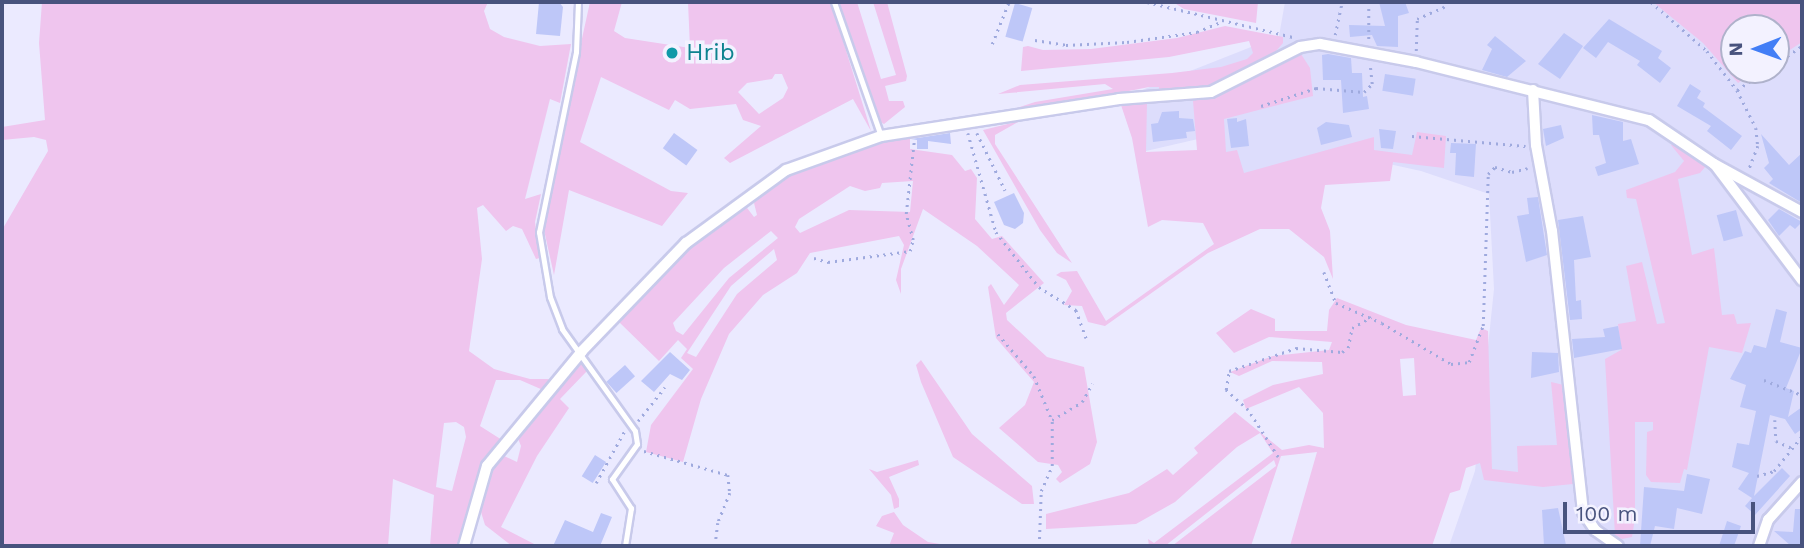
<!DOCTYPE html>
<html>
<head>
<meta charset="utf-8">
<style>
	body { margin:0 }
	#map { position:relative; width:1804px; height:548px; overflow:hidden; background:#ebeaff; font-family:"Work Sans",sans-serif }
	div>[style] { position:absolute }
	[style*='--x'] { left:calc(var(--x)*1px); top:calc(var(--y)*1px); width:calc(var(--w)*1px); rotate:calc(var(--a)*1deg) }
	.residential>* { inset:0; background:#ddddfc }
	.green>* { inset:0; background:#efc5ee }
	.building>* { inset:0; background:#bec7f8; transform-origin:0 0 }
	.path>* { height:2.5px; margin-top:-1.25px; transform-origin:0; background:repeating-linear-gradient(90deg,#9faade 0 2px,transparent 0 7px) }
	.roads { filter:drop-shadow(2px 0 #c8caeb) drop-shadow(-2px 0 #c8caeb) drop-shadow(0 2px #c8caeb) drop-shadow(0 -2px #c8caeb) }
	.service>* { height:5px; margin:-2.5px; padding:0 2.5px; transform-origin:2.5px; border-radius:2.5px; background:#fff }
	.minor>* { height:10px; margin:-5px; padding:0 5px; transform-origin:5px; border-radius:5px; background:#fff }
	.dots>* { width:19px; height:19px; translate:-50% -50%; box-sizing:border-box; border:4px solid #f3f2ff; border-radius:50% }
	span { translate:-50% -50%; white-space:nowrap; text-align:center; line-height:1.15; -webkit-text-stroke:7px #f3f2ff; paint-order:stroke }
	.culture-label { font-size:24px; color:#0d838f }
	.left { translate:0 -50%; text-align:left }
	.frame { position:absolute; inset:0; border:4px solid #48537e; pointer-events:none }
	.north { position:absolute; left:1720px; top:14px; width:70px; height:70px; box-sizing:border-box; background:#f3f2ff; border:2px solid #afb2cb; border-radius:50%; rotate:269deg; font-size:19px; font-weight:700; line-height:28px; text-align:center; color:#48537e }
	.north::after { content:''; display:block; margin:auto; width:24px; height:32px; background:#427ef6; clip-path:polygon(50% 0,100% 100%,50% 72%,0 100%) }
	.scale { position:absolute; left:1563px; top:502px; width:192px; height:32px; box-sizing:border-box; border:4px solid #48537e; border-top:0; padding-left:9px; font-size:21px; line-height:24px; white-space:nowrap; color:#48537e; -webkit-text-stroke:5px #f3f2ff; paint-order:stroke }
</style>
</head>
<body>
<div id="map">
	<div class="residential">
		<i style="clip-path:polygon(1285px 2px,1686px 2px,1734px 70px,1776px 70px,1776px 43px,1802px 31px,1802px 546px,1449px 546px,1475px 471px,1494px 289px,1489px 194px,1421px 171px,1357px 157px,1227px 181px,1211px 136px,1146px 151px,1137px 92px,1279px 36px)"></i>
	</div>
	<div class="green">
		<i style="clip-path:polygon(evenodd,42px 2px,488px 2px,484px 11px,490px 29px,504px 37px,540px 46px,571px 44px,560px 103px,550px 99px,525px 199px,541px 194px,535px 222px,540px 258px,536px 259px,522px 229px,513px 226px,506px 231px,483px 205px,477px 208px,482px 259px,469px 351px,494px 369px,530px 379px,549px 379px,543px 390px,520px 380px,496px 380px,480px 426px,502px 440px,479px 475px,458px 546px,430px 546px,434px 495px,393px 479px,388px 546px,2px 546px,2px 230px,48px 151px,46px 140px,34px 137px,2px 140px,2px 127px,45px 120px,39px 43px,42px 2px,456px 422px,464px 427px,466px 437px,452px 491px,436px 487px,444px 423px,456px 422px)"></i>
		<i style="clip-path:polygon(evenodd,590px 2px,622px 2px,614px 31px,625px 38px,690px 48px,688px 2px,831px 2px,871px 131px,853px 99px,730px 163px,724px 158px,761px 126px,743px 120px,736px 104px,690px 109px,675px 100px,669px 110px,601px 77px,580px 142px,671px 191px,688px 193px,662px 226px,569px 190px,554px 275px,542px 221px,590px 2px,775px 74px,782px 74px,788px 88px,783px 98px,759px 114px,738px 92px,747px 83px,772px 79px,775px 74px)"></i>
		<i style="clip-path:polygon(837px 2px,857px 2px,881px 79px,896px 75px,873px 2px,887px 2px,907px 76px,906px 81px,885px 86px,889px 101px,903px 101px,905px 107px,884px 124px,879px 121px)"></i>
		<i style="clip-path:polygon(1173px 2px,1258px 2px,1256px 23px,1184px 9px)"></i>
		<i style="clip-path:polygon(1653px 2px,1802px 2px,1802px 42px,1776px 59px,1776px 28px,1734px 28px,1734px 70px,1758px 70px,1738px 83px,1703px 43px)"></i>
		<i style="clip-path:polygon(1225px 26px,1283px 37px,1283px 43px,1270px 58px,1206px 87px,1159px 91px,1159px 87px,1149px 87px,1014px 114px,1014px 109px,1035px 102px,1113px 89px,1105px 84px,998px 94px,1020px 85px,1172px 73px,1221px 67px,1247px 59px,1253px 53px,1249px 41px,1169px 57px,1021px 71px,1023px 47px,1028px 46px,1043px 50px,1091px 49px,1177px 38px)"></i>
		<i style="clip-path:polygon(1301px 54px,1310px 68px,1313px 96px,1224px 119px,1226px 152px,1237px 150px,1244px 173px,1374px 137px,1374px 150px,1412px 155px,1417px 132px,1446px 136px,1444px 168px,1393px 162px,1390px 181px,1325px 185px,1321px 208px,1330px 231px,1333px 279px,1324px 257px,1289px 229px,1260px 229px,1208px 253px,1105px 326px,1088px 322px,1082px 306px,1064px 305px,1072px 291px,1066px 280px,1056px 275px,1061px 272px,1077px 271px,1106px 321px,1214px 244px,1203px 223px,1162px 220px,1148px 227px,1132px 138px,1121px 105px,1147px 103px,1146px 152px,1197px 150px,1193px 101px)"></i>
		<i style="clip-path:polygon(1020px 121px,995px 135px,995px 144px,1072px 263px,1057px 253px,1040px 230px,983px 130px)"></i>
		<i style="clip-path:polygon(evenodd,910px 134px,910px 149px,952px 155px,965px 171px,971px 169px,977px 178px,975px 219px,992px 239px,1002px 236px,1044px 283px,1006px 313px,1007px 320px,1047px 357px,1084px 367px,1097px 442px,1090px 464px,1060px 483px,1056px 479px,1062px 472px,1058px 465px,1038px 462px,999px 428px,1025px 405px,1034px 382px,996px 338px,988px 287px,991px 284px,1004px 305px,1019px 285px,977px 246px,923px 209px,901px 269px,901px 294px,896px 280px,904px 245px,899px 236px,810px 253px,797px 273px,763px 295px,729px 334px,701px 399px,683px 462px,646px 452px,651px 425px,693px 369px,681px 358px,687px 349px,678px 340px,659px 361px,619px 322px,688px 248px,744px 204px,754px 217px,757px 215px,754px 203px,761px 191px,787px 174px,910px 134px,913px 181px,910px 212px,849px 210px,800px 233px,795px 227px,799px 219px,850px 186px,865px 191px,880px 188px,882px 183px,913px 181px,910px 134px,771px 231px,778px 238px,729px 278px,683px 335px,676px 331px,673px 323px,724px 268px,771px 231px,910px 134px,774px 249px,777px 260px,737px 294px,696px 357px,687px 353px,731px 286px,774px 249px)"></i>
		<i style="clip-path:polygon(1674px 143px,1700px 158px,1706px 166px,1700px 173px,1678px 179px,1692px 255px,1714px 248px,1722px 315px,1734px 314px,1737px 324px,1751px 323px,1742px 353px,1709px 347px,1687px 470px,1684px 469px,1680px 483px,1651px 482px,1646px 475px,1647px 432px,1653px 430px,1653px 422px,1635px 422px,1635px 518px,1632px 537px,1622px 539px,1615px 535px,1605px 359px,1621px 350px,1618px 324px,1636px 321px,1626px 266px,1642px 262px,1657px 324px,1665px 323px,1636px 199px,1627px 198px,1626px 190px,1675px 172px,1684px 161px,1671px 145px)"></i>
		<i style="clip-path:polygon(evenodd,1337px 298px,1406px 325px,1476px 340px,1481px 328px,1488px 331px,1492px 469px,1518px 472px,1517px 446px,1557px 445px,1551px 382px,1564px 385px,1573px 484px,1543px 487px,1484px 480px,1480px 463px,1466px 468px,1460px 490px,1450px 493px,1432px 546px,1290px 546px,1317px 452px,1281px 456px,1251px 546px,1172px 546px,1276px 466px,1274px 460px,1165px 546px,1149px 546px,1148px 539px,1154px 543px,1273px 453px,1260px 433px,1237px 447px,1175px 502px,1136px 524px,1046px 529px,1046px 514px,1129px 493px,1167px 469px,1173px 475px,1198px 453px,1194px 448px,1235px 412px,1282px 450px,1309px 445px,1324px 448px,1323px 413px,1299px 387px,1246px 409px,1243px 400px,1273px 385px,1323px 374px,1322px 362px,1272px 361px,1239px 376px,1230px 372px,1273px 356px,1329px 350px,1332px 342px,1269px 337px,1234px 353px,1216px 333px,1251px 309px,1275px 319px,1275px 331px,1327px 331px,1329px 310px,1337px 298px,1414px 358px,1416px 395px,1403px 396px,1400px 359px,1414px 358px)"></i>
		<i style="clip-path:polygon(582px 359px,587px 371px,560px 399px,569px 408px,537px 456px,501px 527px,538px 546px,512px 546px,485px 525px,481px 512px,484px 487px,502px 455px,517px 462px,521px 446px,517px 436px)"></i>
		<i style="clip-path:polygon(921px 360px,972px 434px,1032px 486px,1034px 504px,1022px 504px,953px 457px,921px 382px,916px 365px)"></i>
		<i style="clip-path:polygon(918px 460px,919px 465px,889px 477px,899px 499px,899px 507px,894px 509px,891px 495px,869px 469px,877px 472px)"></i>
		<i style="clip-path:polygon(894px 512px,903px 525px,928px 542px,952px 546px,889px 546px,894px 533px,876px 526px,882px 516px)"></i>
	</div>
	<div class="building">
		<i style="clip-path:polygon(539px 2px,559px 2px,563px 7px,560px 36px,536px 34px)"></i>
		<i style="clip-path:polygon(1379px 2px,1405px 2px,1409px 13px,1398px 16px,1398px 47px,1377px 46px,1372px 35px,1350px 37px,1349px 25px,1385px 26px)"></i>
		<i style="left:1015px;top:3px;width:18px;height:35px;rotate:16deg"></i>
		<i style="clip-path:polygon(1609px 19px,1662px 51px,1658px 58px,1671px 68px,1660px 83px,1637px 65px,1640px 61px,1608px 42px,1596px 58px,1583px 48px)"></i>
		<i style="clip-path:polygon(1564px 33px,1583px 46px,1560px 79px,1538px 64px)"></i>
		<i style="clip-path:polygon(1495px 36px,1526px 61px,1507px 77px,1482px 70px,1492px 49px,1487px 45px)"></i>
		<i style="clip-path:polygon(1328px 54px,1351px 58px,1352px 73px,1362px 73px,1363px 97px,1367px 96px,1369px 109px,1343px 113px,1341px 80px,1323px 80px,1322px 55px)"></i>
		<i style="left:1385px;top:74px;width:31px;height:17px;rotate:9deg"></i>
		<i style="clip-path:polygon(1690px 84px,1701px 91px,1697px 98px,1705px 103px,1703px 107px,1742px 136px,1731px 150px,1707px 131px,1711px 126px,1677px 106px)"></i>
		<i style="clip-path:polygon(1179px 111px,1179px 118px,1193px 119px,1195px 131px,1186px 132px,1187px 138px,1153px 142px,1151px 124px,1158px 123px,1162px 112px)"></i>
		<i style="clip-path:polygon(1592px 115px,1623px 122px,1623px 141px,1631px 139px,1639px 164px,1598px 176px,1595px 167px,1606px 163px,1599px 135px,1593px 135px)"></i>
		<i style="clip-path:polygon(1237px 118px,1237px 122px,1246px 119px,1249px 146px,1231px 148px,1227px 119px)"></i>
		<i style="clip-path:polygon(1326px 122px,1349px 125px,1352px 137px,1321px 145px,1317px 128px)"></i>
		<i style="clip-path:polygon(1561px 125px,1564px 138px,1546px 146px,1543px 129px)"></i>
		<i style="clip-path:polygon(1379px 129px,1396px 131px,1393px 149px,1381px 148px)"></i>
		<i style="left:674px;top:133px;width:29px;height:19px;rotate:36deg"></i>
		<i style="clip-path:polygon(950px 133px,951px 144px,928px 141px,928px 149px,917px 149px,917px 140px,911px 139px)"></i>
		<i style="clip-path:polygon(1761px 134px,1789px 165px,1802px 153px,1802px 203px,1769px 183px,1773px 179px,1764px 168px,1769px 163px)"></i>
		<i style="clip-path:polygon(1451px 143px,1476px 144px,1474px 177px,1455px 175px,1456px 153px,1450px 153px)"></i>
		<i style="clip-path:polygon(1014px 193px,1024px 213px,1023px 223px,1015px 229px,1004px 225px,994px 202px)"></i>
		<i style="clip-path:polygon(1538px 197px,1547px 255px,1526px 262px,1517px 216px,1529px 214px,1527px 198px)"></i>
		<i style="clip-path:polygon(1779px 209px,1802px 222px,1795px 229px,1790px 225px,1779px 236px,1768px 220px)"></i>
		<i style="left:1736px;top:210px;width:27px;height:20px;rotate:75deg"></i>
		<i style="clip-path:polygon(1583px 216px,1591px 257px,1574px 260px,1576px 301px,1581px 300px,1582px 319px,1570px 320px,1558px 220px)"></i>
		<i style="clip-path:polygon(1776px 309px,1787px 312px,1780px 342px,1802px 348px,1786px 388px,1794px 391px,1788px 417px,1802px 407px,1802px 429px,1795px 434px,1785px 419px,1770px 415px,1754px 496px,1782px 468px,1790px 476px,1755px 515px,1745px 506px,1752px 498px,1738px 489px,1749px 473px,1732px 467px,1737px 443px,1749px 445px,1756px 411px,1740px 407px,1746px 385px,1730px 379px,1745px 351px,1751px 353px,1754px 345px,1766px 348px)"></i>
		<i style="clip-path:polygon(1618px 326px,1622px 349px,1574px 358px,1572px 339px,1605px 337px,1603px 329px)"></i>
		<i style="clip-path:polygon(670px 352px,690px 370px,682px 380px,670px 374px,654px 392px,641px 381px)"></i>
		<i style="clip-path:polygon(1532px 352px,1558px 353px,1559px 372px,1531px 378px)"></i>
		<i style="left:625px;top:365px;width:15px;height:25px;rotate:48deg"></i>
		<i style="left:595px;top:455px;width:13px;height:25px;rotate:32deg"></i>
		<i style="clip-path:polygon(1687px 474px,1710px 479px,1702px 514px,1677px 508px,1674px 529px,1655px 526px,1650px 546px,1640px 546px,1644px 487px,1684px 491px)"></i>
		<i style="clip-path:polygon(1558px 508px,1566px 545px,1544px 546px,1542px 510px)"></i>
		<i style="clip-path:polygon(1795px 509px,1802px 509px,1802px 546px,1791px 546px,1774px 531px,1793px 532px)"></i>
		<i style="clip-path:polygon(601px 513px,612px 517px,600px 546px,553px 546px,565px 520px,593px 532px)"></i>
		<i style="clip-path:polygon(1727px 521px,1741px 526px,1734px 546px,1719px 546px)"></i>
	</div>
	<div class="path">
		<i style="--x:1147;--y:2;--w:150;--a:13.5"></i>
		<i style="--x:1169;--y:2;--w:7;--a:82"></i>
		<i style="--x:1369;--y:2;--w:40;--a:90"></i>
		<i style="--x:1651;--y:2;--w:74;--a:41.2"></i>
		<i style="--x:1707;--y:51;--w:49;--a:52.4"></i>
		<i style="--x:1737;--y:90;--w:42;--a:63.4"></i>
		<i style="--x:1756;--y:128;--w:18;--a:84"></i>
		<i style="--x:1758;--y:146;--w:26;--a:111"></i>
		<i style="--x:1335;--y:35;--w:34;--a:-78"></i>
		<i style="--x:1035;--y:40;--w:31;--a:9"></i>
		<i style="--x:1066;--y:45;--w:61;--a:-2.8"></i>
		<i style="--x:1127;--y:42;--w:71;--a:-8.1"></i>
		<i style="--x:1197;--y:32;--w:28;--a:-23"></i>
		<i style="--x:992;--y:44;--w:45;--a:-68"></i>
		<i style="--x:1416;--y:51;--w:32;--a:-88"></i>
		<i style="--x:1417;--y:19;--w:32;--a:-24"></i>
		<i style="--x:1776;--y:64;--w:32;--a:-35"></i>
		<i style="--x:1737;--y:90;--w:36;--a:-34"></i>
		<i style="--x:1261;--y:106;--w:58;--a:-18.1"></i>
		<i style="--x:1316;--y:88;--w:48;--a:4.8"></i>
		<i style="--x:1364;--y:92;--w:11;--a:-45"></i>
		<i style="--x:1372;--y:84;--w:18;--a:-96"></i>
		<i style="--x:968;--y:133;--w:103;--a:74.2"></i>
		<i style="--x:996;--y:232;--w:70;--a:52"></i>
		<i style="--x:1039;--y:287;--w:44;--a:31.9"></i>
		<i style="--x:1076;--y:310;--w:30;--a:70"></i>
		<i style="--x:977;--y:133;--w:64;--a:63.8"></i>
		<i style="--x:1412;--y:136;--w:114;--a:5"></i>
		<i style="--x:814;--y:258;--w:15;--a:16"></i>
		<i style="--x:828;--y:262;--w:83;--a:-7.6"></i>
		<i style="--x:910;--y:251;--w:11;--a:-75"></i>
		<i style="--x:913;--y:240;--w:27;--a:-105"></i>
		<i style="--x:906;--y:214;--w:72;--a:-83.7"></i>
		<i style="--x:1324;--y:272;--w:33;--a:69"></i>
		<i style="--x:1336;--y:303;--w:50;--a:23.5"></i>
		<i style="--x:1382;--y:323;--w:80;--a:30.7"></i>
		<i style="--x:1451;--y:364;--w:18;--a:-6"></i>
		<i style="--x:1469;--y:362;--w:39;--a:-69"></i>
		<i style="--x:1483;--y:326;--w:152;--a:-88.1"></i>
		<i style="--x:1488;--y:174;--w:10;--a:-45"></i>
		<i style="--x:1495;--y:167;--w:18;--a:16"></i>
		<i style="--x:1512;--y:172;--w:16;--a:-14"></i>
		<i style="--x:998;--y:334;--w:55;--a:49.4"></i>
		<i style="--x:1034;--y:376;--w:48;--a:67.8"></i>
		<i style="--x:1764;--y:380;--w:41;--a:21.5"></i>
		<i style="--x:1775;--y:420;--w:21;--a:87"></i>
		<i style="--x:1776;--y:441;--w:17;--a:24"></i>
		<i style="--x:638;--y:421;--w:43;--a:-51.5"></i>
		<i style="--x:644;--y:451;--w:87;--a:15.9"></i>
		<i style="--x:728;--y:475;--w:18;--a:84"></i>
		<i style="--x:730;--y:493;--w:32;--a:112"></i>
		<i style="--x:718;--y:523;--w:23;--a:97"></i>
		<i style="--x:1278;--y:457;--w:56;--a:-122.6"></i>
		<i style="--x:1248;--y:410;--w:30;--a:-138"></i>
		<i style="--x:1226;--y:390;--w:19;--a:-81"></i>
		<i style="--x:1229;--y:371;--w:71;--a:-18.9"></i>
		<i style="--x:1296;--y:348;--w:46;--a:5"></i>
		<i style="--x:1342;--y:352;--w:7;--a:-34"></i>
		<i style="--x:1348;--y:348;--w:20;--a:-79"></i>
		<i style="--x:1352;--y:328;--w:22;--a:-30"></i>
		<i style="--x:1757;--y:476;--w:18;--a:-16"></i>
		<i style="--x:1774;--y:471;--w:45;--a:-51.3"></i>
		<i style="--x:596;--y:483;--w:60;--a:-61.3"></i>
		<i style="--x:928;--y:546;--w:22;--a:0"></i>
		<i style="--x:1039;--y:546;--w:55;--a:-87.9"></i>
		<i style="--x:1041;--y:491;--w:27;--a:-66"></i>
		<i style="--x:1052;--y:466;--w:46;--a:-90"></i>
		<i style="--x:1052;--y:420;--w:35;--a:-31"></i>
		<i style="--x:1082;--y:402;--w:21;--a:-61"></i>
	</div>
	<div class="roads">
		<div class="service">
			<i style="--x:578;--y:2;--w:50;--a:92.3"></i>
			<i style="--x:576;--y:52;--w:184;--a:101.6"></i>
			<i style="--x:539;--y:232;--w:66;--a:80.4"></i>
			<i style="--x:550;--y:297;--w:34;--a:69"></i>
			<i style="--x:562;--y:329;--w:125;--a:54.4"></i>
			<i style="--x:635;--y:431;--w:13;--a:81"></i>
			<i style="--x:637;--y:444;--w:43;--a:125.5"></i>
			<i style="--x:612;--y:479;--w:35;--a:57"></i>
			<i style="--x:631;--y:508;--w:38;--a:99"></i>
			<i style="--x:834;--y:2;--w:142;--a:70.7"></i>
		</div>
		<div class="minor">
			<i style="--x:1533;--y:90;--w:55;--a:86.9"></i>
			<i style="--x:1536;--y:145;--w:87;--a:79.5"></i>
			<i style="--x:1552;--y:231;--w:283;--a:83.7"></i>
			<i style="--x:1583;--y:512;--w:22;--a:56"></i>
			<i style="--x:1595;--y:530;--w:28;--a:35"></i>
			<i style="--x:1716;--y:166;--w:143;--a:53"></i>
			<i style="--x:464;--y:546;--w:83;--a:-74"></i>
			<i style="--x:487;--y:466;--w:149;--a:-50.4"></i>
			<i style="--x:582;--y:351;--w:150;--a:-46.1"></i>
			<i style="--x:686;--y:243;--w:124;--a:-36.1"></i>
			<i style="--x:786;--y:170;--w:101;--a:-19.7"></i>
			<i style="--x:881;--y:136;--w:241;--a:-8.8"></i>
			<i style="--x:1119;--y:99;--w:92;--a:-4.4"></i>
			<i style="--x:1211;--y:92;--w:100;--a:-26.8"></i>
			<i style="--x:1300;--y:47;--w:20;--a:-9"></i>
			<i style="--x:1320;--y:44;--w:98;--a:10.6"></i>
			<i style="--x:1416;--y:62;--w:240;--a:14"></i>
			<i style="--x:1649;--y:120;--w:78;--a:34.1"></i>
			<i style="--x:1714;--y:164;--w:100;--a:28.6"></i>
			<i style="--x:1759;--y:546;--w:28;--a:-71"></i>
			<i style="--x:1768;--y:520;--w:51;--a:-48.2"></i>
		</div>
	</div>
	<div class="dots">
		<i style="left:672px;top:53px;background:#0f9aa8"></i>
	</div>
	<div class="culture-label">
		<span class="left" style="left:686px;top:53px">Hrib</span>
	</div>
	<div class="frame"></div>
	<div class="north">N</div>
	<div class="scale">100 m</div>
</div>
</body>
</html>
